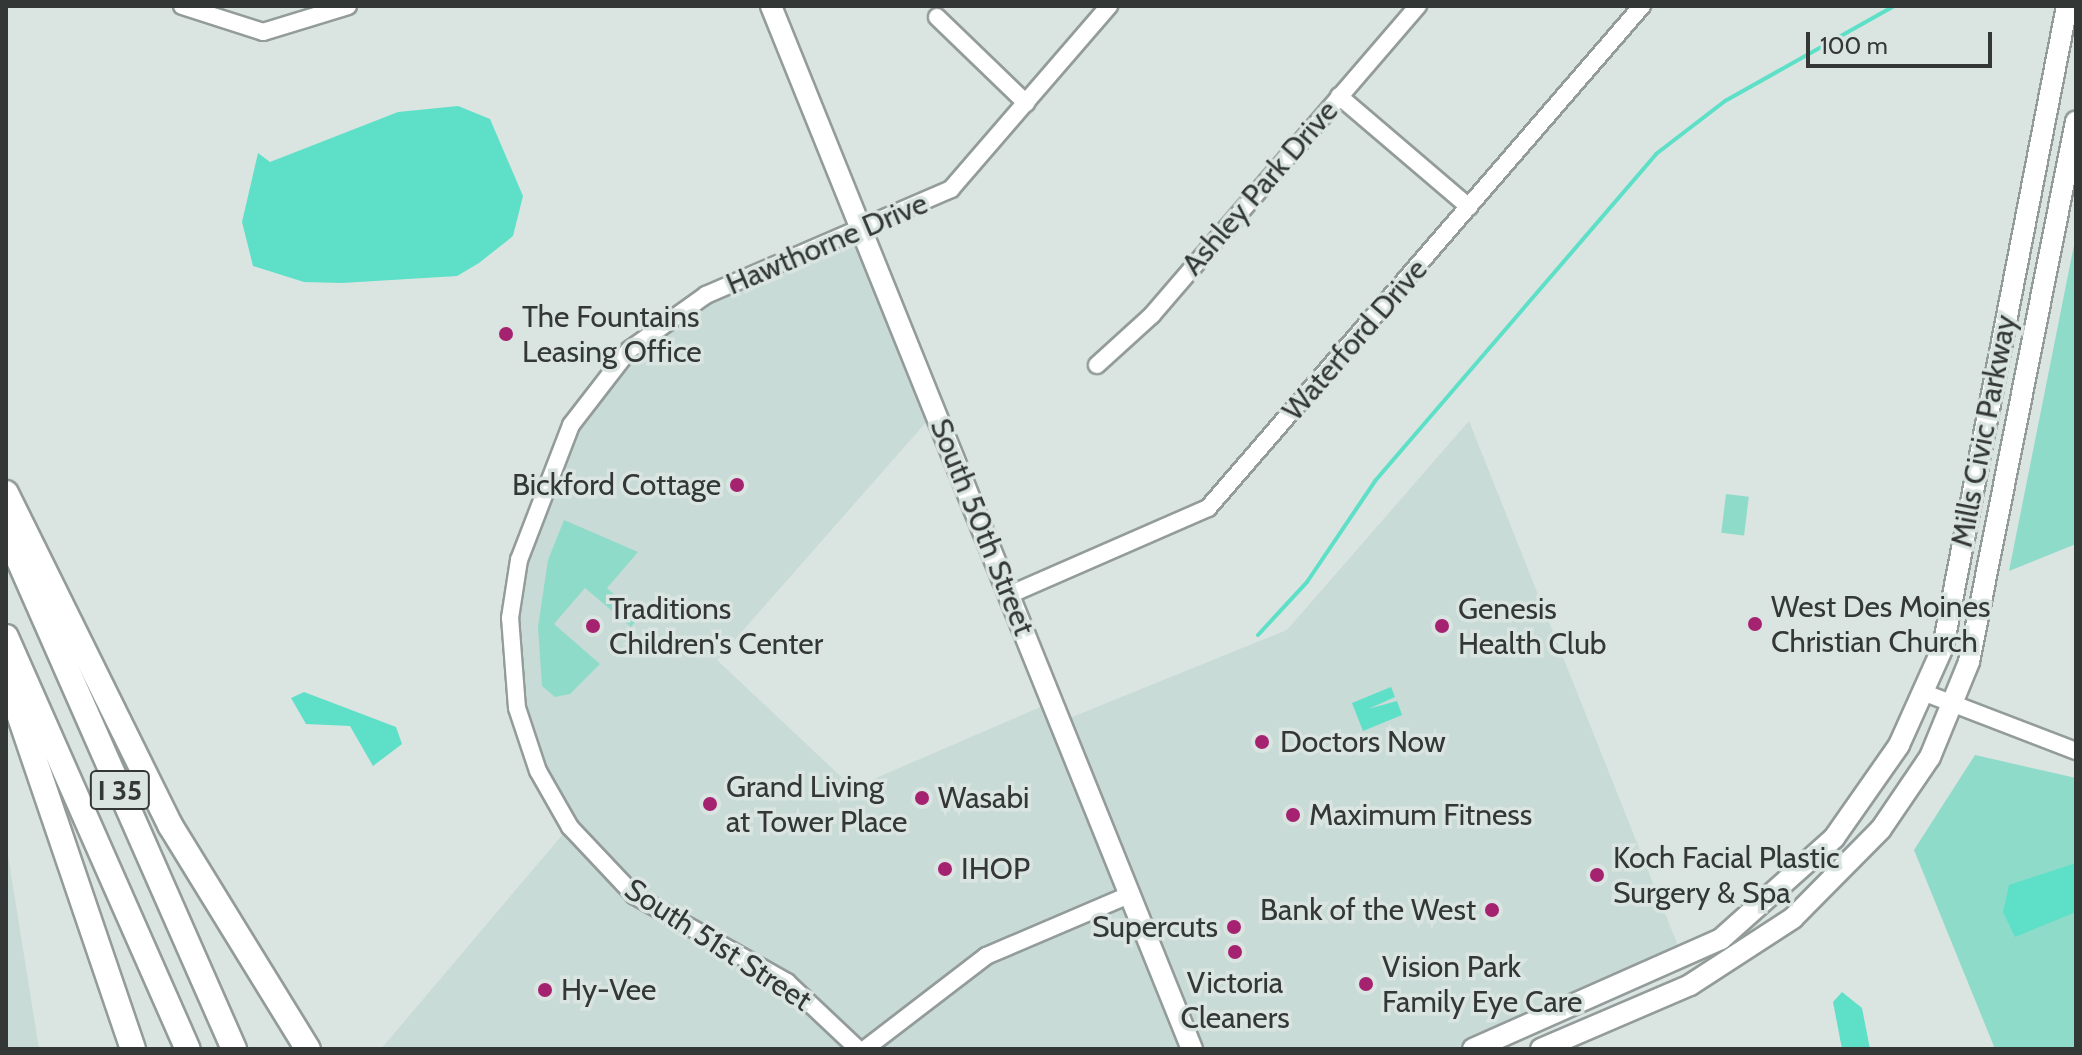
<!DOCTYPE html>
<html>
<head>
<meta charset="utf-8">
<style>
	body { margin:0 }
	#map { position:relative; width:2082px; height:1055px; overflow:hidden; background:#dae4e1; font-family:Cabin,sans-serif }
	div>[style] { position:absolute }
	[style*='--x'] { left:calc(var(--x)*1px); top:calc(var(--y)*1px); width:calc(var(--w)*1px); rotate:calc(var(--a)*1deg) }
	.built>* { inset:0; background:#c8dbd6 }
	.green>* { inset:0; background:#8fdbca; transform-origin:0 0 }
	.water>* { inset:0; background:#5de0c7 }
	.stream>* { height:4px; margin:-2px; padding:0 2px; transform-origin:2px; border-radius:2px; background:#5de0c7 }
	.roads { filter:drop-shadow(2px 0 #939c9a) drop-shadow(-2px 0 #939c9a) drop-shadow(0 2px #939c9a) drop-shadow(0 -2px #939c9a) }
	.minor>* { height:16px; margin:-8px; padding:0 8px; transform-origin:8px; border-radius:8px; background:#fff }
	.major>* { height:20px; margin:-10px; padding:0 10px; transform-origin:10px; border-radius:10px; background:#fff }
	.highway>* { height:24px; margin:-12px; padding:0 12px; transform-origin:12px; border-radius:12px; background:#fff }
	.dots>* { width:22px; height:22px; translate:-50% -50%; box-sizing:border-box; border:4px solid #dae4e1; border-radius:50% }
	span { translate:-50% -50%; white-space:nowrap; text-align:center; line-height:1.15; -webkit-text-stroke:7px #dae4e1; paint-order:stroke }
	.shield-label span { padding:2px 6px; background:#dae4e1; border:2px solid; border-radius:6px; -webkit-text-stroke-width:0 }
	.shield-label { font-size:28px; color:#333736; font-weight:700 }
	.street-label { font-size:30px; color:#333736 }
	.poi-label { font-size:30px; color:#333736 }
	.left { translate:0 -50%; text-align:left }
	.right { translate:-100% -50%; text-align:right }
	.frame { position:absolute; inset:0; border:8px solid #333736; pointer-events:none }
	.scale { position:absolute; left:1806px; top:32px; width:186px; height:36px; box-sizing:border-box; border:4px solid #333736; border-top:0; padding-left:10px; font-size:24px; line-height:28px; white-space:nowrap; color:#333736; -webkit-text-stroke:6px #dae4e1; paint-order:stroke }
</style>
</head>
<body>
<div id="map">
	<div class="built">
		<i style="clip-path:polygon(862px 231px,935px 412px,717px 660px,853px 788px,1052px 702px,1060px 722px,1287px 630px,1469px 421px,1684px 961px,1473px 1049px,381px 1049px,569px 827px,525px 735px,513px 589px,592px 392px,678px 311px)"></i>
		<i style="clip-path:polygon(6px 843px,39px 1049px,6px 1049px)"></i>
	</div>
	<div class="green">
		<i style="clip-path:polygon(2076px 235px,2076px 544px,2009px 571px)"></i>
		<i style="left:1726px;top:494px;width:23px;height:39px;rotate:7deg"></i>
		<i style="clip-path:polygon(564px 520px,638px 552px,607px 588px,639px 617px,631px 627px,585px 588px,554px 624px,600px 664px,570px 694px,555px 697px,542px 686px,538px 627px,548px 560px)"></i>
		<i style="clip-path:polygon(1975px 755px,2076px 778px,2076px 1049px,1995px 1049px,1914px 850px)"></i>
	</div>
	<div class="water">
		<i style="clip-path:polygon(458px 106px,490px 119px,523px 196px,513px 236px,479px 263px,457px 276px,342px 283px,304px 282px,253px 266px,242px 222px,258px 153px,270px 162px,398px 112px)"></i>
		<i style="clip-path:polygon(1391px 687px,1395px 697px,1368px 709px,1397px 701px,1402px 715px,1363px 731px,1352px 703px)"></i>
		<i style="clip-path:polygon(304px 692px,396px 727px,402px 744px,373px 766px,350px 726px,306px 724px,291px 698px)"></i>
		<i style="clip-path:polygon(2076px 863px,2076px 912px,2015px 937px,2003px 912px,2009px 885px)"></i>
		<i style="clip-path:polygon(1842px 992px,1862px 1008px,1870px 1049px,1842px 1049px,1833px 1002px)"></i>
	</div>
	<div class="stream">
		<i style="--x:1258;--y:635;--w:72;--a:-47.2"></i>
		<i style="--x:1307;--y:582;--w:122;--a:-56"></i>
		<i style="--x:1375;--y:481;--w:431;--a:-49.3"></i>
		<i style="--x:1656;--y:154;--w:87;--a:-37.5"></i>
		<i style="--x:1725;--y:101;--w:194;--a:-29.3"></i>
	</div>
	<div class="roads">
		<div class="minor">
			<i style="--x:182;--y:6;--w:85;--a:17.8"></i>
			<i style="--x:263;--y:32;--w:89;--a:-17"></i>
			<i style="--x:937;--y:17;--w:124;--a:44"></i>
			<i style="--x:1339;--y:96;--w:171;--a:40.5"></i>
			<i style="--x:1097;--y:365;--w:74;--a:-42.3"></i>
			<i style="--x:1152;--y:315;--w:408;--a:-49.3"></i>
			<i style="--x:1009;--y:595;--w:217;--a:-23.6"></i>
			<i style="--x:1208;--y:508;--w:664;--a:-49.16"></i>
			<i style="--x:1925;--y:693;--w:162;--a:21"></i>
			<i style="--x:858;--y:1049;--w:98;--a:-136.7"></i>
			<i style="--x:787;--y:982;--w:175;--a:-150.5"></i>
			<i style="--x:635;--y:896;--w:95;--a:-133.3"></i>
			<i style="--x:570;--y:827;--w:64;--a:-119.7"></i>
			<i style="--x:538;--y:771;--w:66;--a:-108.4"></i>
			<i style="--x:517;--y:708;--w:90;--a:-94.4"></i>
			<i style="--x:510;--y:618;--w:59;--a:-81.2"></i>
			<i style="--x:519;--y:560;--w:145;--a:-68.9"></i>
			<i style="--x:571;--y:425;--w:95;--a:-52.3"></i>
			<i style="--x:629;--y:350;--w:95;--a:-35.5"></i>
			<i style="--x:706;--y:295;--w:267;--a:-23.4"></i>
			<i style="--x:951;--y:189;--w:242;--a:-49.2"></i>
			<i style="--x:865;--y:1049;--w:153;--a:-37.5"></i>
			<i style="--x:986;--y:956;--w:155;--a:-23.1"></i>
		</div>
		<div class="major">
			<i style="--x:771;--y:6;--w:1125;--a:68.02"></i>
			<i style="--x:1473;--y:1049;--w:271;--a:-23.9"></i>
			<i style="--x:1721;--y:939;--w:152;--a:-41.8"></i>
			<i style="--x:1834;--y:838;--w:113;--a:-55"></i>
			<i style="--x:1899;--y:745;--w:107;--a:-65.8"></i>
			<i style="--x:1943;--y:647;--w:653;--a:-79.05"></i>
			<i style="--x:1541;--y:1049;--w:162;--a:-23.2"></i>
			<i style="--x:1690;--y:985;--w:123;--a:-33"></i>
			<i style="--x:1793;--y:918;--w:125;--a:-45.3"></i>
			<i style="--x:1881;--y:829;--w:87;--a:-55.8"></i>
			<i style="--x:1930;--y:757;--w:103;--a:-67.7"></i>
			<i style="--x:1969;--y:662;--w:551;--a:-78.81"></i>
		</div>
		<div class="highway">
			<i style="--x:6;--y:493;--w:370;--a:63.7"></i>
			<i style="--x:170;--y:825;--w:263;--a:58.4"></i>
			<i style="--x:6;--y:531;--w:566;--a:66.24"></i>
			<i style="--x:6;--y:637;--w:450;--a:66.2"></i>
			<i style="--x:6;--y:676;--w:394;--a:71.2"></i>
		</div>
	</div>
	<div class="dots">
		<i style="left:506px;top:334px;background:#a52270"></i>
		<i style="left:737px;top:485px;background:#a52270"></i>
		<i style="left:1755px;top:624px;background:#a52270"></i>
		<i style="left:593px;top:626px;background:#a52270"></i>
		<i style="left:1442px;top:626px;background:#a52270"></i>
		<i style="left:1262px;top:742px;background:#a52270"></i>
		<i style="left:922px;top:798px;background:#a52270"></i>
		<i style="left:710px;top:804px;background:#a52270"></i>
		<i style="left:1293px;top:815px;background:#a52270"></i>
		<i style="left:945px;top:869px;background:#a52270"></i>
		<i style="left:1597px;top:875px;background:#a52270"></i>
		<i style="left:1492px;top:910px;background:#a52270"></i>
		<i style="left:1234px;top:927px;background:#a52270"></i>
		<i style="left:1235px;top:952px;background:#a52270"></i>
		<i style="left:1366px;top:984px;background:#a52270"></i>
		<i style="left:545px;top:990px;background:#a52270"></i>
	</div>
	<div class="shield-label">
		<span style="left:120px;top:790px">I 35</span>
	</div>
	<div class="street-label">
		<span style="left:1260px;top:188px;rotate:-49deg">Ashley Park Drive</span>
		<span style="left:827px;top:244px;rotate:-23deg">Hawthorne Drive</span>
		<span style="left:1355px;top:340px;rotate:-49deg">Waterford Drive</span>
		<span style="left:1984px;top:431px;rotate:-79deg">Mills Civic Parkway</span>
		<span style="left:982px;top:527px;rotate:68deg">South 50th Street</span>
		<span style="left:718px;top:945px;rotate:33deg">South 51st Street</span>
	</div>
	<div class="poi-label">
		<span class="left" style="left:522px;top:334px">The Fountains<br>Leasing Office</span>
		<span class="right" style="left:721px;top:485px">Bickford Cottage</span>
		<span class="left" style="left:1771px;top:624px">West Des Moines<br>Christian Church</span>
		<span class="left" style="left:609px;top:626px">Traditions<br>Children's Center</span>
		<span class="left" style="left:1458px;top:626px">Genesis<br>Health Club</span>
		<span class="left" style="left:1280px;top:742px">Doctors Now</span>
		<span class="left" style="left:726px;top:804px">Grand Living<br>at Tower Place</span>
		<span class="left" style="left:938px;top:798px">Wasabi</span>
		<span class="left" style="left:1309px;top:815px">Maximum Fitness</span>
		<span class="left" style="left:1613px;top:875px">Koch Facial Plastic<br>Surgery &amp; Spa</span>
		<span class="left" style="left:961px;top:869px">IHOP</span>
		<span class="right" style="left:1476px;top:910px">Bank of the West</span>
		<span class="right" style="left:1218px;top:927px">Supercuts</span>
		<span class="left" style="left:1382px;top:984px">Vision Park<br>Family Eye Care</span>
		<span style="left:1235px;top:1000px">Victoria<br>Cleaners</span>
		<span class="left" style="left:561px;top:990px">Hy-Vee</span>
	</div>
	<div class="frame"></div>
	<div class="scale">100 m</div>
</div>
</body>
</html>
